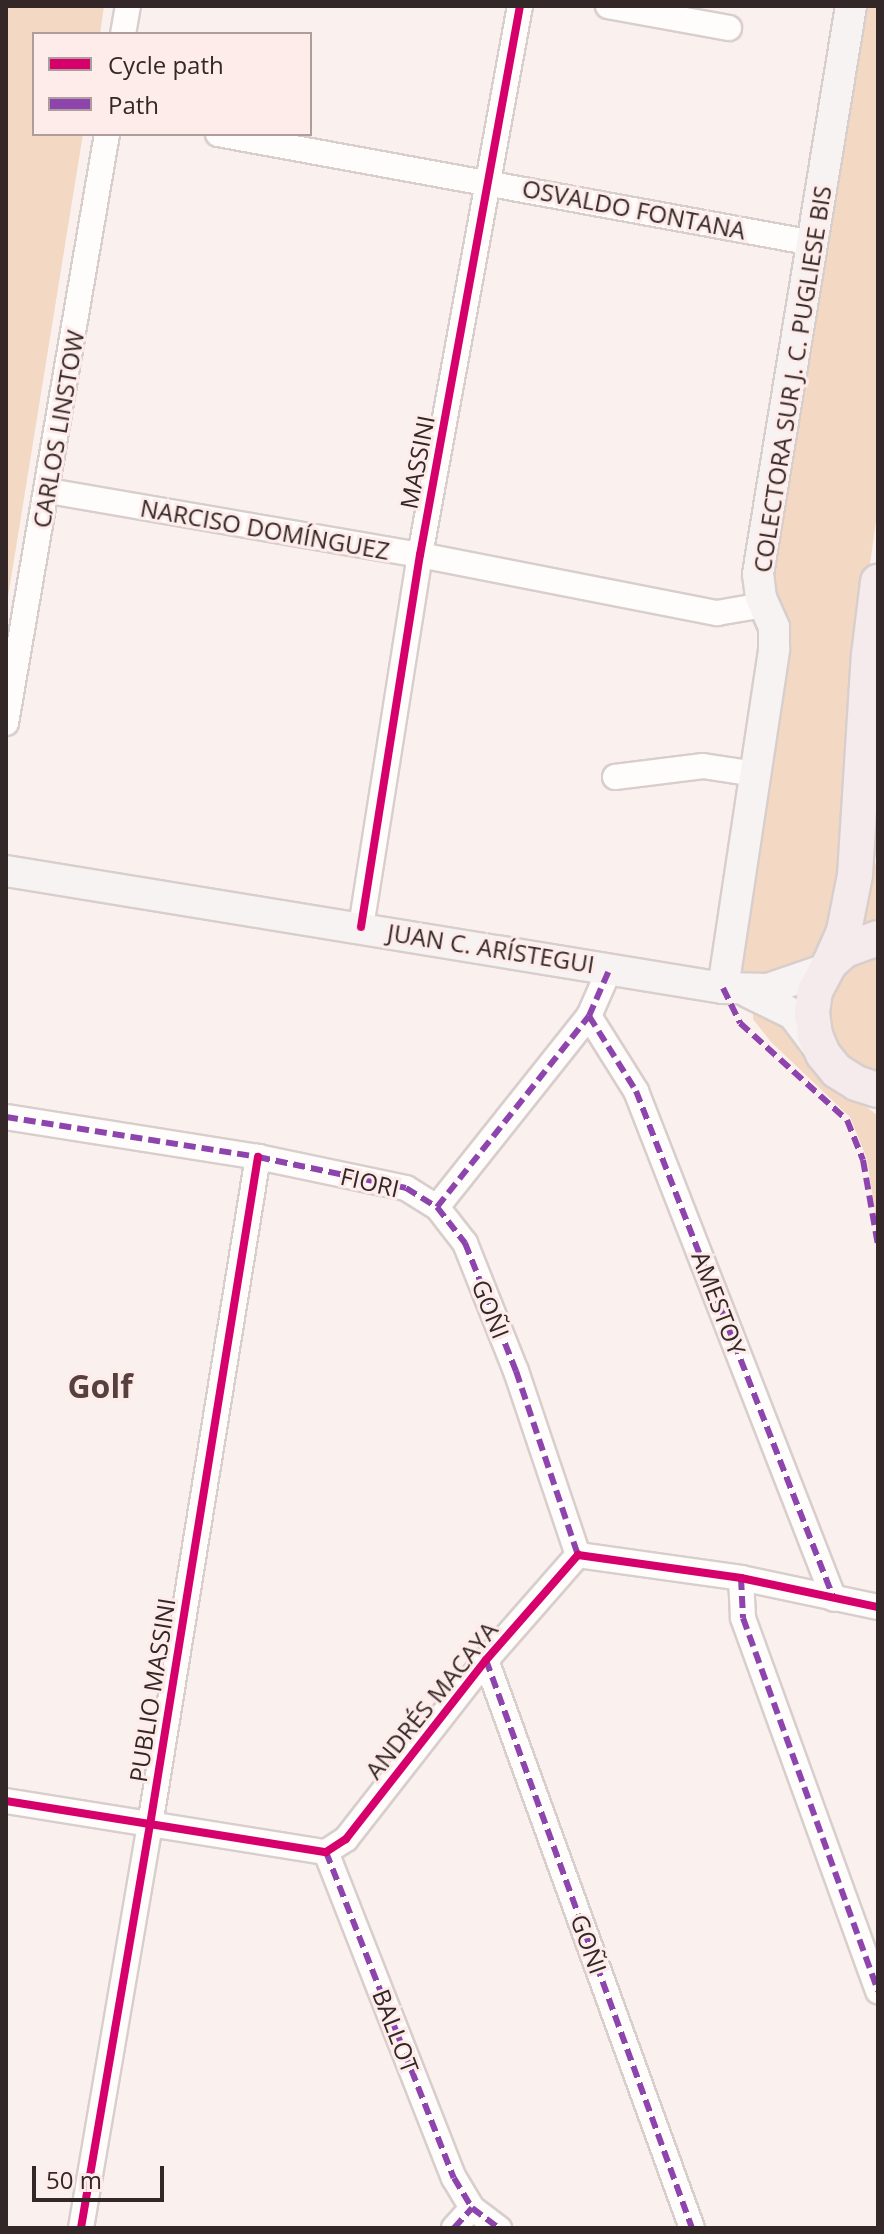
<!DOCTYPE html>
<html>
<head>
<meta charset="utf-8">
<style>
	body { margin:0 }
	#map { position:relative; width:884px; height:2234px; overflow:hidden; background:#faf0ee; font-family:"Open Sans",sans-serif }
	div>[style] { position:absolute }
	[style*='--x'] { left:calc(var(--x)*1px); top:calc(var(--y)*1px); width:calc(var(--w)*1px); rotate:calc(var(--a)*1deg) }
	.green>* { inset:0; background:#f3d8c3 }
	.roads { filter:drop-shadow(2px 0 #d8cecc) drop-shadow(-2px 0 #d8cecc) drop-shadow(0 2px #d8cecc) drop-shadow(0 -2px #d8cecc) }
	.minor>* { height:24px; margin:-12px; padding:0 12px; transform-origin:12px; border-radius:12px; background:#fefdfc }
	.major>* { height:30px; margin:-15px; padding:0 15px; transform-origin:15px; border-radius:15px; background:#f8f3f3 }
	.highway>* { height:34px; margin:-17px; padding:0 17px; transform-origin:17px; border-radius:17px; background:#f5eaec }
	.quiet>* { height:6px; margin-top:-3px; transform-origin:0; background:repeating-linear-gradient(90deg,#8e44ad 0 12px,transparent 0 18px) }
	.cycleway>* { height:8px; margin:-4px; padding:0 4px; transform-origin:4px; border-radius:4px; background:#d6006c }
	span { translate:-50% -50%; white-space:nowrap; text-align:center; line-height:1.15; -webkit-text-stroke:6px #feecea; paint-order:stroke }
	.street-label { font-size:24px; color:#332827 }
	.district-label { font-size:32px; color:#573f3d; font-weight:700 }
	.frame { position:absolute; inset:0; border:8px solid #332827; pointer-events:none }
	.legend { position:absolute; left:32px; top:32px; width:280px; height:104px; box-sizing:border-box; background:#feecea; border:2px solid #ad9e9c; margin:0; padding:10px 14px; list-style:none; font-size:24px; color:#332827 }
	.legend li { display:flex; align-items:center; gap:16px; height:40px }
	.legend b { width:40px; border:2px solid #ad9e9c }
	.scale { position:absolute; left:32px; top:2166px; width:132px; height:36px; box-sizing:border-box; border:4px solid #332827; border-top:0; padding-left:10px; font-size:24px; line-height:28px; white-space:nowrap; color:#332827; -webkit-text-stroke:6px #feecea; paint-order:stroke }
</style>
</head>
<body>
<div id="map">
	<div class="green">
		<i style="clip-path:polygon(6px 6px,104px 6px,100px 34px,34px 34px,34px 134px,83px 134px,8px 597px)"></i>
		<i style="clip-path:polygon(865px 6px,878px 6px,878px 506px,844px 753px,852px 824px,827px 940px,807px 968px,783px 978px,741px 974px,735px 950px,787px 619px,769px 576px)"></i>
		<i style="clip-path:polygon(869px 845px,878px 872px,878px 926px,855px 933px)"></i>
		<i style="clip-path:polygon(878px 948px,878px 1079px,831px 1047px,823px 1002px,831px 980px)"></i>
		<i style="clip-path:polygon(753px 1006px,768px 1009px,826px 1074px,878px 1116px,878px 1231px,867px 1159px,850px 1117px,771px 1042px,753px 1019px)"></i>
	</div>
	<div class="roads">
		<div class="minor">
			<i style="--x:608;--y:6;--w:123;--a:10.3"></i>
			<i style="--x:123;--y:34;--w:28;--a:-80"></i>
			<i style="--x:218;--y:134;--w:605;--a:10.38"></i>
			<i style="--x:49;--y:491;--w:376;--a:9.8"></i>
			<i style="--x:420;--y:555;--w:303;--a:11.1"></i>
			<i style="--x:717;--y:613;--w:48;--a:-9.7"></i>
			<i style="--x:6;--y:723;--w:598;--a:-80.27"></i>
			<i style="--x:615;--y:777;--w:89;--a:-7.1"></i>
			<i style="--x:703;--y:766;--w:54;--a:8.6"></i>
			<i style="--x:361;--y:927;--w:377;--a:-81"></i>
			<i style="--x:420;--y:555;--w:558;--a:-79.68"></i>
			<i style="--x:589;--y:1016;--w:89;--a:57.9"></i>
			<i style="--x:636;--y:1091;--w:545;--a:68.71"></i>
			<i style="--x:6;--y:1117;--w:255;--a:9"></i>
			<i style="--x:258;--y:1157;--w:151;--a:11.8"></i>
			<i style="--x:406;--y:1188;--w:36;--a:32"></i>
			<i style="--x:437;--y:1207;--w:46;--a:52.1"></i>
			<i style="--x:465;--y:1243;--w:138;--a:68.3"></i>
			<i style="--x:516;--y:1371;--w:194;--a:71.4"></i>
			<i style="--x:437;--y:1207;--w:244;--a:-51.5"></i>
			<i style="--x:589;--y:1016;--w:52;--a:-66.4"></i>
			<i style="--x:741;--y:1578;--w:40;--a:87.1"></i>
			<i style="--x:743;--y:1618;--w:397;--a:70.1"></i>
			<i style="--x:486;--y:1660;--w:604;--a:70.07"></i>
			<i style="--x:6;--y:1801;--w:324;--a:9.1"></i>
			<i style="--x:326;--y:1852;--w:24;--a:-33"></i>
			<i style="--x:346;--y:1839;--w:227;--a:-52"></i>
			<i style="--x:486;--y:1660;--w:140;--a:-48.8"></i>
			<i style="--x:578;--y:1555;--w:165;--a:8"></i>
			<i style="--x:741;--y:1578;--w:140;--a:12"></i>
			<i style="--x:326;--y:1852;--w:350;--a:68.6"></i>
			<i style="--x:454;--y:2178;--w:35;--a:59"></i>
			<i style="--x:81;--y:2228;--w:409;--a:-80.3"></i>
			<i style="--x:150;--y:1825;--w:677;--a:-80.82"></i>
			<i style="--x:454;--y:2228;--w:27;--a:-48"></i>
			<i style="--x:472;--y:2208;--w:34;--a:37"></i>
		</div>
		<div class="major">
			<i style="--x:6;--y:871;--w:726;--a:9.27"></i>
			<i style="--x:723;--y:988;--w:45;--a:1.3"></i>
			<i style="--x:768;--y:989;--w:61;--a:-19"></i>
			<i style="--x:723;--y:988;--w:343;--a:-81.4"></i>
			<i style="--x:774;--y:649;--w:22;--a:-90"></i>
			<i style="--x:774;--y:627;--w:32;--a:-114"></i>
			<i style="--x:761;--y:598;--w:24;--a:-97"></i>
			<i style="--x:758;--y:574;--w:576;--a:-80.7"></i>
			<i style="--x:748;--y:992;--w:50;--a:26.1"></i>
			<i style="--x:793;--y:1014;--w:45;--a:53.1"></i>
		</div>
		<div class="highway">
			<i style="--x:878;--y:938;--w:35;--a:160"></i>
			<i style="--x:845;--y:950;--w:20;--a:139"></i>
			<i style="--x:830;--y:963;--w:32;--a:118"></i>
			<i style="--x:815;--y:991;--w:22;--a:98"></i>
			<i style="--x:812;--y:1013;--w:22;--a:82"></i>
			<i style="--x:815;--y:1035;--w:21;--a:67"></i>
			<i style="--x:823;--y:1054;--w:22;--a:51"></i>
			<i style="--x:837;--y:1071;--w:22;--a:32"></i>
			<i style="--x:856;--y:1083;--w:23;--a:18"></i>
			<i style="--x:830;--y:963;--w:35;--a:-66"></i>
			<i style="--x:844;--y:931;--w:57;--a:-78.9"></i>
			<i style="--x:855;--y:875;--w:220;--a:-86.4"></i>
			<i style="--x:869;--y:655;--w:74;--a:-83"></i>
		</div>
	</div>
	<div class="quiet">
		<i style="--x:723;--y:988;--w:39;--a:64"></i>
		<i style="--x:740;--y:1023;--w:144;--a:42.2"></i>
		<i style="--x:847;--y:1120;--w:43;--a:68.2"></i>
		<i style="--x:863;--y:1160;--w:86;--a:80"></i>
		<i style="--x:589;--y:1016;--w:89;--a:57.9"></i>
		<i style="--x:636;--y:1091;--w:545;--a:68.71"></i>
		<i style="--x:6;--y:1117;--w:255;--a:9"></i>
		<i style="--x:258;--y:1157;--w:151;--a:11.8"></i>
		<i style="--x:406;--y:1188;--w:36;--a:32"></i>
		<i style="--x:437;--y:1207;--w:46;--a:52.1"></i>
		<i style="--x:465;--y:1243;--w:138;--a:68.3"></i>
		<i style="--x:516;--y:1371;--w:194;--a:71.4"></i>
		<i style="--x:437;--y:1207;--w:244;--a:-51.5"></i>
		<i style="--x:589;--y:1016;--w:52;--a:-66.4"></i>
		<i style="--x:741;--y:1578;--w:40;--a:87.1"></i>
		<i style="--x:743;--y:1618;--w:397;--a:70.1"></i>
		<i style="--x:486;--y:1660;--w:604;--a:70.07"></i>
		<i style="--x:326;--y:1852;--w:350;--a:68.6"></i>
		<i style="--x:454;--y:2178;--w:35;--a:59"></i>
		<i style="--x:454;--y:2228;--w:27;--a:-48"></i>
		<i style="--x:472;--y:2208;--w:34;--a:37"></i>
	</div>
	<div class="cycleway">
		<i style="--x:361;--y:927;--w:377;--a:-81"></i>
		<i style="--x:420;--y:555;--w:558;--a:-79.68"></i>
		<i style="--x:6;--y:1801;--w:324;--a:9.1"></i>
		<i style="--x:326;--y:1852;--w:24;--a:-33"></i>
		<i style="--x:346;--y:1839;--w:227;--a:-52"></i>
		<i style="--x:486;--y:1660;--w:140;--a:-48.8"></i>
		<i style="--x:578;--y:1555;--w:165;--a:8"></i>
		<i style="--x:741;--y:1578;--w:140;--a:12"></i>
		<i style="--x:81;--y:2228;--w:409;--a:-80.3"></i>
		<i style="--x:150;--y:1825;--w:677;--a:-80.82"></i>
	</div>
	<div class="street-label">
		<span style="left:634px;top:209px;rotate:11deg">OSVALDO FONTANA</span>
		<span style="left:792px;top:379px;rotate:-81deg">COLECTORA SUR J. C. PUGLIESE BIS</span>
		<span style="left:58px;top:429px;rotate:-80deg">CARLOS LINSTOW</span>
		<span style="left:417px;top:462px;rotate:-79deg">MASSINI</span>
		<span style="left:265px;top:529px;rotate:10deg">NARCISO DOMÍNGUEZ</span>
		<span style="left:491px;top:948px;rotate:9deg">JUAN C. ARÍSTEGUI</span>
		<span style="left:370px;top:1182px;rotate:13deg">FIORI</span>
		<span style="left:719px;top:1303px;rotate:69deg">AMESTOY</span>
		<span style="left:491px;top:1309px;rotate:68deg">GOÑI</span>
		<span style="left:152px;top:1690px;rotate:-81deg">PUBLIO MASSINI</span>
		<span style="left:431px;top:1700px;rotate:-51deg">ANDRÉS MACAYA</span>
		<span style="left:589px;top:1944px;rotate:70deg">GOÑI</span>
		<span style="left:396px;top:2031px;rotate:69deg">BALLOT</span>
	</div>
	<div class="district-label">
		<span style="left:100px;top:1386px">Golf</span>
	</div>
	<div class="frame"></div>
	<ul class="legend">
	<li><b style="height:10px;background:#d6006c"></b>Cycle path</li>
	<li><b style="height:10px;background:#8e44ad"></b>Path</li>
	</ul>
	<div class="scale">50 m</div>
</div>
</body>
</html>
